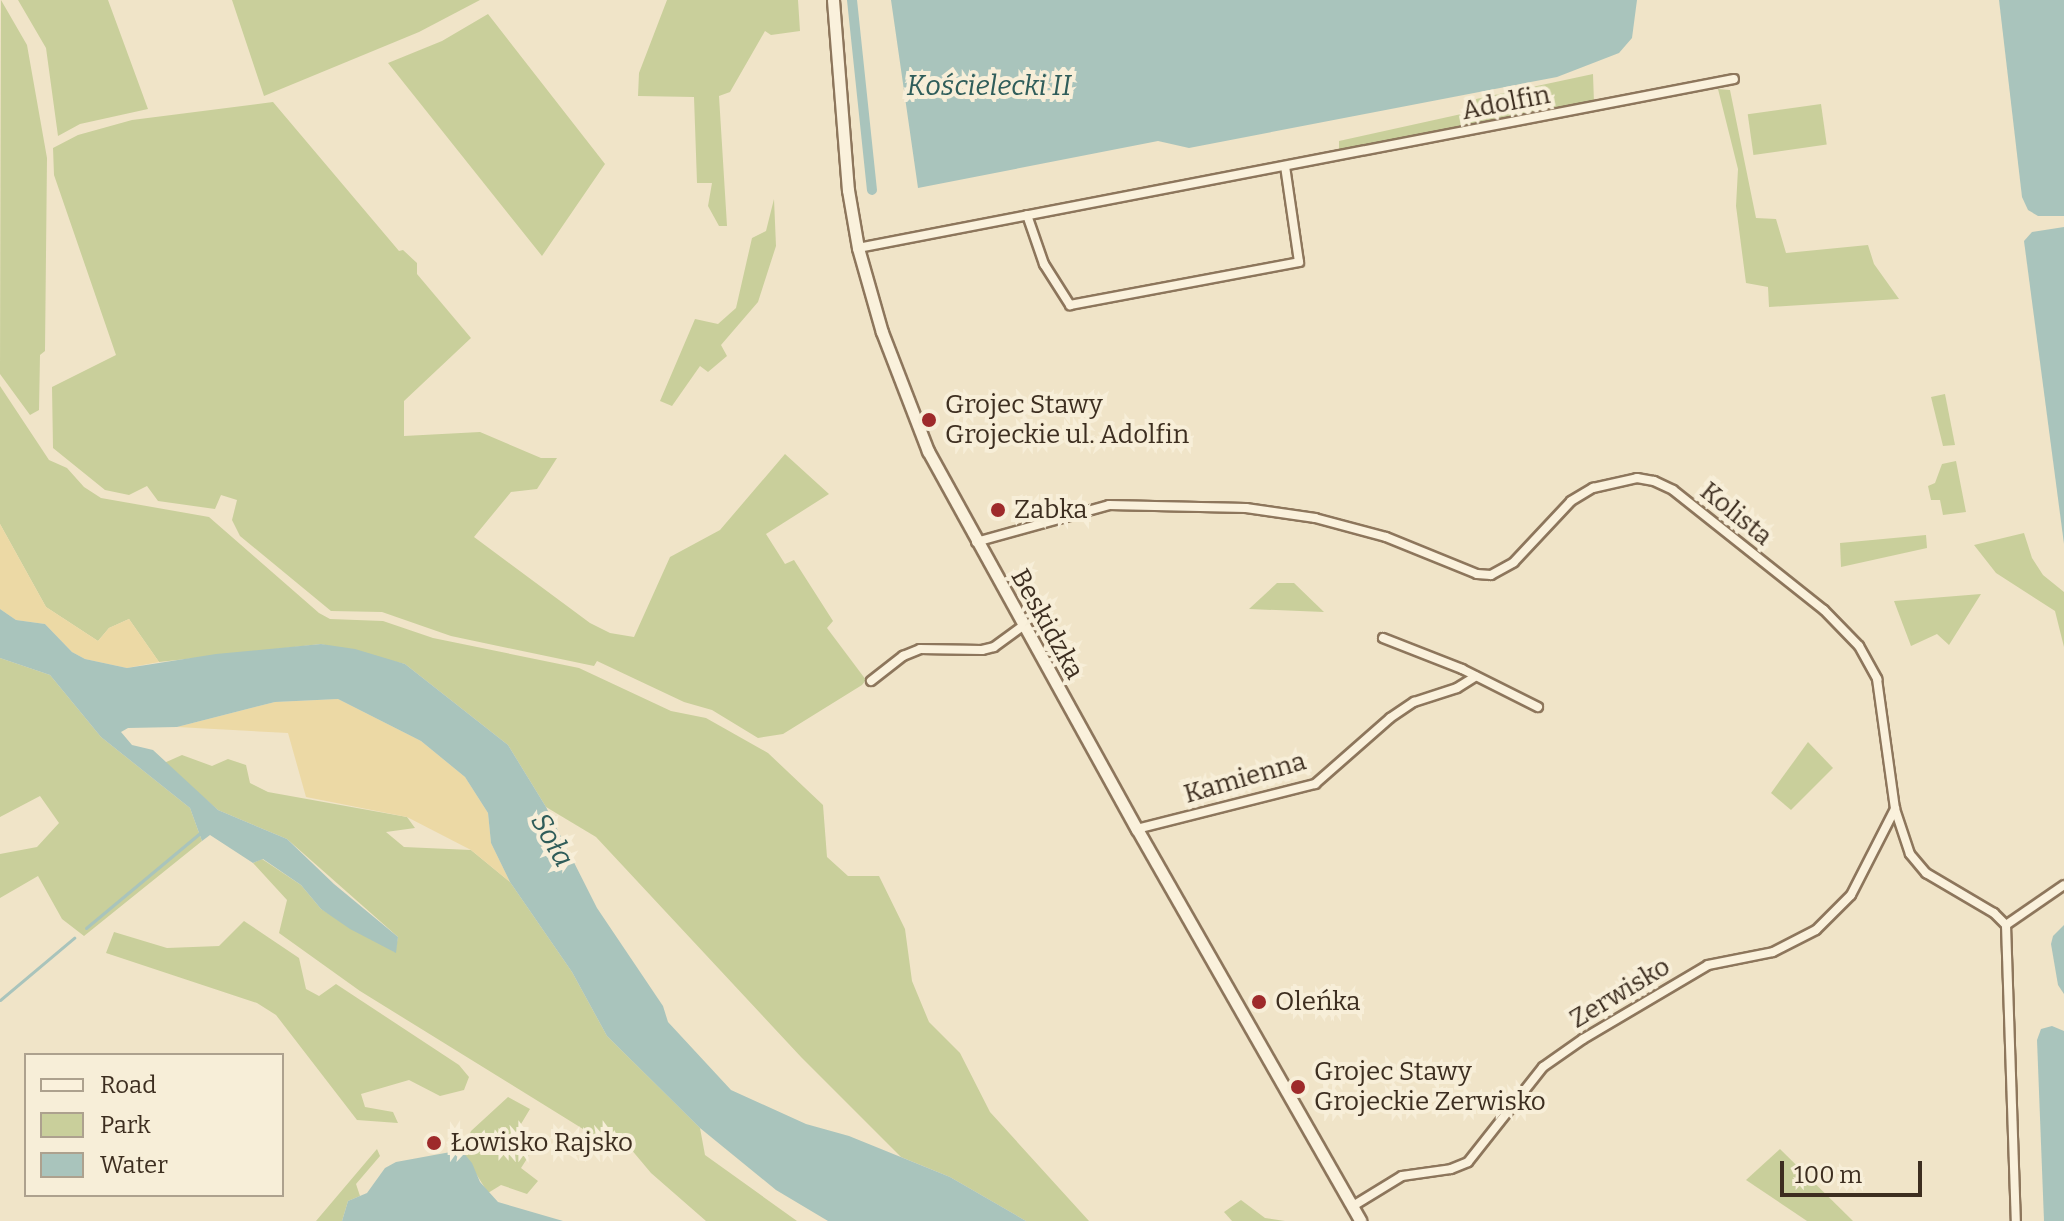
<!DOCTYPE html>
<html>
<head>
<meta charset="utf-8">
<style>
	body { margin:0 }
	#map { position:relative; width:2064px; height:1221px; overflow:hidden; background:#f0e4c8; font-family:Bitter,serif }
	div>[style] { position:absolute }
	[style*='--x'] { left:calc(var(--x)*1px); top:calc(var(--y)*1px); width:calc(var(--w)*1px); rotate:calc(var(--a)*1deg) }
	.green>* { inset:0; background:#c9cf9b; transform-origin:0 0 }
	.sand>* { inset:0; background:#ecd9a5 }
	.water>* { inset:0; background:#a9c4bc }
	.stream>* { height:3px; margin:-1.5px; padding:0 1.5px; transform-origin:1.5px; border-radius:1.5px; background:#a9c4bc }
	.canal>* { height:10px; margin:-5px; padding:0 5px; transform-origin:5px; border-radius:5px; background:#a9c4bc }
	.roads { filter:drop-shadow(2px 0 #8d765c) drop-shadow(-2px 0 #8d765c) drop-shadow(0 2px #8d765c) drop-shadow(0 -2px #8d765c) }
	.street>* { height:8px; margin:-4px; padding:0 4px; transform-origin:4px; border-radius:4px; background:#faf1dc }
	.secondary>* { height:11px; margin:-5.5px; padding:0 5.5px; transform-origin:5.5px; border-radius:5.5px; background:#faf1dc }
	.dots>* { width:22px; height:22px; translate:-50% -50%; box-sizing:border-box; border:4px solid #f7eed8; border-radius:50% }
	span { translate:-50% -50%; white-space:nowrap; text-align:center; line-height:1.15; -webkit-text-stroke:8px #f7eed8; paint-order:stroke }
	.street-label { font-size:26px; color:#3d2e20 }
	.poi-label { font-size:26px; color:#3d2e20 }
	.left { translate:0 -50%; text-align:left }
	.water-label { font-size:28px; color:#2f5d5a; font-style:italic }
	.legend { position:absolute; left:24px; top:1053px; width:260px; height:144px; box-sizing:border-box; background:#f7eed8; border:2px solid #ada18e; margin:0; padding:10px 14px; list-style:none; font-size:24px; color:#3d2e20 }
	.legend li { display:flex; align-items:center; gap:16px; height:40px }
	.legend b { width:40px; border:2px solid #ada18e }
	.scale { position:absolute; left:1780px; top:1161px; width:142px; height:36px; box-sizing:border-box; border:4px solid #3d2e20; border-top:0; padding-left:10px; font-size:24px; line-height:28px; white-space:nowrap; color:#3d2e20; -webkit-text-stroke:6px #f7eed8; paint-order:stroke }
</style>
</head>
<body>
<div id="map">
	<div class="green">
		<i style="clip-path:polygon(1px 0,27px 45px,47px 158px,45px 351px,40px 355px,39px 410px,30px 415px,0 374px)"></i>
		<i style="clip-path:polygon(18px 0,108px 0,148px 109px,80px 124px,58px 136px,46px 48px)"></i>
		<i style="clip-path:polygon(232px 0,480px 0,419px 32px,264px 96px)"></i>
		<i style="clip-path:polygon(667px 0,798px 0,800px 31px,771px 35px,765px 31px,730px 92px,719px 96px,727px 226px,719px 226px,708px 206px,712px 183px,697px 183px,694px 97px,638px 96px,639px 73px)"></i>
		<i style="clip-path:polygon(488px 14px,605px 164px,542px 256px,388px 63px,442px 41px)"></i>
		<i style="clip-path:polygon(1593px 74px,1594px 103px,1339px 151px,1339px 141px,1475px 111px,1476px 99px)"></i>
		<i style="clip-path:polygon(1718px 89px,1730px 90px,1756px 218px,1776px 219px,1786px 253px,1868px 245px,1874px 264px,1899px 299px,1769px 307px,1768px 287px,1746px 283px,1736px 206px,1738px 169px)"></i>
		<i style="clip-path:polygon(273px 102px,399px 251px,403px 250px,417px 263px,417px 274px,471px 338px,404px 401px,404px 436px,480px 432px,541px 458px,557px 458px,537px 489px,511px 492px,474px 537px,590px 623px,610px 633px,634px 637px,670px 557px,720px 530px,785px 454px,829px 494px,766px 534px,785px 564px,794px 560px,833px 621px,827px 628px,866px 680px,862px 685px,783px 734px,758px 738px,712px 710px,684px 702px,597px 661px,594px 666px,451px 636px,382px 612px,331px 611px,240px 536px,232px 520px,237px 500px,221px 495px,215px 509px,158px 501px,147px 486px,129px 495px,105px 490px,53px 448px,52px 387px,116px 355px,54px 175px,53px 148px,78px 135px,132px 120px)"></i>
		<i style="left:1821px;top:104px;width:41px;height:74px;rotate:82deg"></i>
		<i style="clip-path:polygon(774px 199px,776px 246px,758px 302px,721px 345px,727px 356px,708px 372px,700px 366px,672px 406px,660px 401px,695px 319px,718px 324px,736px 308px,752px 238px,766px 231px)"></i>
		<i style="clip-path:polygon(0 386px,49px 460px,67px 468px,84px 487px,101px 498px,209px 517px,319px 613px,330px 619px,383px 621px,433px 638px,579px 668px,671px 711px,706px 718px,768px 753px,823px 805px,827px 857px,848px 876px,879px 876px,905px 929px,912px 981px,929px 1022px,960px 1053px,990px 1112px,1089px 1221px,1026px 1221px,950px 1177px,901px 1157px,801px 1057px,596px 837px,546px 807px,508px 745px,405px 664px,321px 644px,159px 662px,129px 619px,109px 628px,98px 641px,46px 607px,0 524px)"></i>
		<i style="clip-path:polygon(1945px 394px,1955px 445px,1943px 446px,1931px 397px)"></i>
		<i style="clip-path:polygon(1956px 461px,1966px 512px,1943px 515px,1940px 500px,1931px 500px,1928px 486px,1935px 483px,1942px 464px)"></i>
		<i style="clip-path:polygon(2024px 533px,2032px 558px,2043px 575px,2064px 592px,2064px 647px,2055px 611px,1996px 573px,1974px 545px)"></i>
		<i style="clip-path:polygon(1926px 535px,1927px 548px,1841px 567px,1840px 543px)"></i>
		<i style="clip-path:polygon(1277px 583px,1294px 583px,1324px 612px,1249px 609px)"></i>
		<i style="clip-path:polygon(1981px 594px,1949px 645px,1937px 634px,1911px 646px,1894px 601px)"></i>
		<i style="clip-path:polygon(0 658px,50px 675px,101px 737px,190px 808px,202px 841px,84px 936px,62px 919px,38px 876px,0 898px,0 854px,37px 847px,59px 823px,40px 796px,0 817px)"></i>
		<i style="clip-path:polygon(1808px 742px,1833px 768px,1791px 810px,1771px 793px)"></i>
		<i style="clip-path:polygon(182px 755px,212px 766px,228px 759px,246px 765px,250px 783px,268px 792px,407px 817px,415px 828px,386px 832px,404px 847px,471px 850px,510px 882px,572px 972px,607px 1036px,700px 1128px,705px 1155px,797px 1221px,706px 1221px,651px 1173px,630px 1148px,604px 1142px,360px 991px,279px 933px,287px 900px,253px 863px,262px 859px,301px 885px,321px 909px,395px 952px,398px 937px,287px 839px,218px 810px,164px 763px)"></i>
		<i style="clip-path:polygon(244px 921px,299px 958px,306px 989px,319px 996px,336px 984px,459px 1065px,469px 1077px,464px 1090px,440px 1096px,409px 1080px,361px 1094px,365px 1107px,393px 1112px,398px 1123px,357px 1120px,276px 1015px,257px 1003px,106px 953px,114px 932px,167px 948px,219px 946px)"></i>
		<i style="clip-path:polygon(508px 1097px,530px 1109px,512px 1139px,530px 1154px,521px 1168px,538px 1181px,527px 1194px,501px 1185px,488px 1193px,462px 1151px,471px 1131px)"></i>
		<i style="clip-path:polygon(377px 1149px,380px 1156px,356px 1184px,360px 1196px,348px 1201px,342px 1221px,316px 1221px)"></i>
		<i style="clip-path:polygon(1780px 1149px,1853px 1221px,1807px 1221px,1746px 1180px)"></i>
		<i style="clip-path:polygon(1241px 1200px,1265px 1218px,1285px 1221px,1232px 1221px,1224px 1212px)"></i>
	</div>
	<div class="sand">
		<i style="clip-path:polygon(0 524px,46px 607px,98px 641px,109px 628px,129px 619px,159px 662px,127px 668px,85px 659px,72px 652px,45px 624px,16px 620px,0 609px)"></i>
		<i style="clip-path:polygon(338px 699px,421px 741px,465px 777px,488px 813px,491px 843px,510px 882px,471px 850px,407px 817px,306px 797px,288px 733px,177px 727px,275px 702px)"></i>
	</div>
	<div class="water">
		<i style="clip-path:polygon(891px 0,1637px 0,1632px 38px,1619px 53px,1557px 77px,1189px 148px,1158px 141px,918px 188px)"></i>
		<i style="clip-path:polygon(1999px 0,2064px 0,2064px 216px,2038px 216px,2028px 210px,2022px 197px)"></i>
		<i style="clip-path:polygon(2064px 227px,2064px 544px,2024px 241px,2032px 232px)"></i>
		<i style="clip-path:polygon(0 609px,16px 620px,45px 624px,72px 652px,85px 659px,127px 668px,216px 654px,321px 644px,355px 649px,405px 664px,508px 745px,546px 807px,597px 908px,663px 1006px,668px 1022px,731px 1090px,806px 1124px,849px 1136px,950px 1177px,1026px 1221px,828px 1221px,776px 1190px,700px 1128px,607px 1036px,572px 972px,510px 882px,491px 843px,488px 813px,465px 777px,421px 741px,338px 699px,275px 702px,177px 727px,128px 728px,121px 732px,132px 745px,153px 750px,218px 810px,287px 839px,334px 884px,398px 937px,396px 953px,350px 929px,321px 909px,301px 885px,263px 859px,253px 863px,210px 835px,202px 841px,190px 808px,101px 737px,50px 675px,0 658px)"></i>
		<i style="clip-path:polygon(2064px 925px,2064px 994px,2058px 985px,2051px 944px,2053px 936px)"></i>
		<i style="clip-path:polygon(2052px 1026px,2064px 1031px,2064px 1221px,2044px 1221px,2037px 1040px,2041px 1029px)"></i>
		<i style="clip-path:polygon(456px 1151px,462px 1151px,472px 1163px,480px 1182px,498px 1202px,563px 1221px,342px 1221px,348px 1201px,367px 1193px,385px 1168px,396px 1162px)"></i>
	</div>
	<div class="stream">
		<i style="--x:86;--y:928;--w:148;--a:-39.8"></i>
		<i style="--x:0;--y:1000;--w:97;--a:-40"></i>
	</div>
	<div class="canal">
		<i style="--x:852;--y:0;--w:191;--a:84"></i>
	</div>
	<div class="roads">
		<div class="street">
			<i style="--x:1027;--y:215;--w:52;--a:70.9"></i>
			<i style="--x:1044;--y:264;--w:49;--a:57.6"></i>
			<i style="--x:1070;--y:305;--w:233;--a:-10.6"></i>
			<i style="--x:1299;--y:262;--w:97;--a:-98.3"></i>
			<i style="--x:858;--y:248;--w:892;--a:-10.92"></i>
			<i style="--x:976;--y:542;--w:138;--a:-15.5"></i>
			<i style="--x:1109;--y:505;--w:137;--a:1.3"></i>
			<i style="--x:1246;--y:508;--w:70;--a:8.2"></i>
			<i style="--x:1315;--y:518;--w:73;--a:15"></i>
			<i style="--x:1386;--y:537;--w:98;--a:22.1"></i>
			<i style="--x:1477;--y:574;--w:14;--a:4"></i>
			<i style="--x:1491;--y:575;--w:26;--a:-29"></i>
			<i style="--x:1514;--y:562;--w:83;--a:-46.9"></i>
			<i style="--x:1571;--y:501;--w:26;--a:-31"></i>
			<i style="--x:1593;--y:488;--w:45;--a:-12.8"></i>
			<i style="--x:1637;--y:478;--w:17;--a:10"></i>
			<i style="--x:1654;--y:481;--w:21;--a:25"></i>
			<i style="--x:1673;--y:490;--w:193;--a:38.5"></i>
			<i style="--x:1824;--y:610;--w:50;--a:45.8"></i>
			<i style="--x:1859;--y:646;--w:38;--a:61"></i>
			<i style="--x:1877;--y:679;--w:131;--a:82.1"></i>
			<i style="--x:1895;--y:809;--w:47;--a:71.6"></i>
			<i style="--x:1910;--y:854;--w:25;--a:50"></i>
			<i style="--x:1926;--y:873;--w:79;--a:30.5"></i>
			<i style="--x:1994;--y:913;--w:17;--a:45"></i>
			<i style="--x:2006;--y:925;--w:296;--a:88.1"></i>
			<i style="--x:1383;--y:638;--w:85;--a:21.4"></i>
			<i style="--x:1462;--y:669;--w:85;--a:26.6"></i>
			<i style="--x:871;--y:681;--w:41;--a:-38"></i>
			<i style="--x:903;--y:656;--w:18;--a:-22"></i>
			<i style="--x:920;--y:649;--w:62;--a:0.9"></i>
			<i style="--x:982;--y:650;--w:12;--a:-14"></i>
			<i style="--x:994;--y:647;--w:36;--a:-36"></i>
			<i style="--x:1137;--y:829;--w:184;--a:-14.2"></i>
			<i style="--x:1315;--y:784;--w:100;--a:-41.3"></i>
			<i style="--x:1390;--y:718;--w:29;--a:-34"></i>
			<i style="--x:1414;--y:702;--w:45;--a:-18"></i>
			<i style="--x:1457;--y:688;--w:22;--a:-32"></i>
			<i style="--x:2006;--y:925;--w:70;--a:-34.6"></i>
			<i style="--x:1353;--y:1206;--w:57;--a:-31.5"></i>
			<i style="--x:1402;--y:1176;--w:49;--a:-8.1"></i>
			<i style="--x:1451;--y:1169;--w:18;--a:-22"></i>
			<i style="--x:1468;--y:1162;--w:121;--a:-51.7"></i>
			<i style="--x:1543;--y:1067;--w:49;--a:-35"></i>
			<i style="--x:1583;--y:1039;--w:145;--a:-30.6"></i>
			<i style="--x:1708;--y:965;--w:66;--a:-11.3"></i>
			<i style="--x:1773;--y:952;--w:48;--a:-27.1"></i>
			<i style="--x:1816;--y:930;--w:49;--a:-45"></i>
			<i style="--x:1851;--y:895;--w:97;--a:-62.9"></i>
		</div>
		<div class="secondary">
			<i style="--x:833;--y:0;--w:191;--a:85.5"></i>
			<i style="--x:848;--y:190;--w:59;--a:80.2"></i>
			<i style="--x:858;--y:248;--w:87;--a:74.1"></i>
			<i style="--x:882;--y:332;--w:128;--a:68.9"></i>
			<i style="--x:928;--y:451;--w:432;--a:61.1"></i>
			<i style="--x:1137;--y:829;--w:451;--a:60.3"></i>
		</div>
	</div>
	<div class="dots">
		<i style="left:929px;top:420px;background:#9e2a2b"></i>
		<i style="left:998px;top:510px;background:#9e2a2b"></i>
		<i style="left:1259px;top:1002px;background:#9e2a2b"></i>
		<i style="left:1298px;top:1087px;background:#9e2a2b"></i>
		<i style="left:434px;top:1143px;background:#9e2a2b"></i>
	</div>
	<div class="street-label">
		<span style="left:1506px;top:103px;rotate:-11deg">Adolfin</span>
		<span style="left:1736px;top:514px;rotate:39deg">Kolista</span>
		<span style="left:1047px;top:624px;rotate:61deg">Beskidzka</span>
		<span style="left:1245px;top:778px;rotate:-16deg">Kamienna</span>
		<span style="left:1620px;top:993px;rotate:-31deg">Zerwisko</span>
	</div>
	<div class="poi-label">
		<span class="left" style="left:945px;top:420px">Grojec Stawy<br>Grojeckie ul. Adolfin</span>
		<span class="left" style="left:1014px;top:510px">Zabka</span>
		<span class="left" style="left:1275px;top:1002px">Oleńka</span>
		<span class="left" style="left:1314px;top:1087px">Grojec Stawy<br>Grojeckie Zerwisko</span>
		<span class="left" style="left:450px;top:1143px">Łowisko Rajsko</span>
	</div>
	<div class="water-label">
		<span style="left:989px;top:86px">Kościelecki II</span>
		<span style="left:552px;top:840px;rotate:60deg">Soła</span>
	</div>
	<ul class="legend">
	<li><b style="height:10px;background:#faf1dc"></b>Road</li>
	<li><b style="height:22px;background:#c9cf9b"></b>Park</li>
	<li><b style="height:22px;background:#a9c4bc"></b>Water</li>
	</ul>
	<div class="scale">100 m</div>
</div>
</body>
</html>
